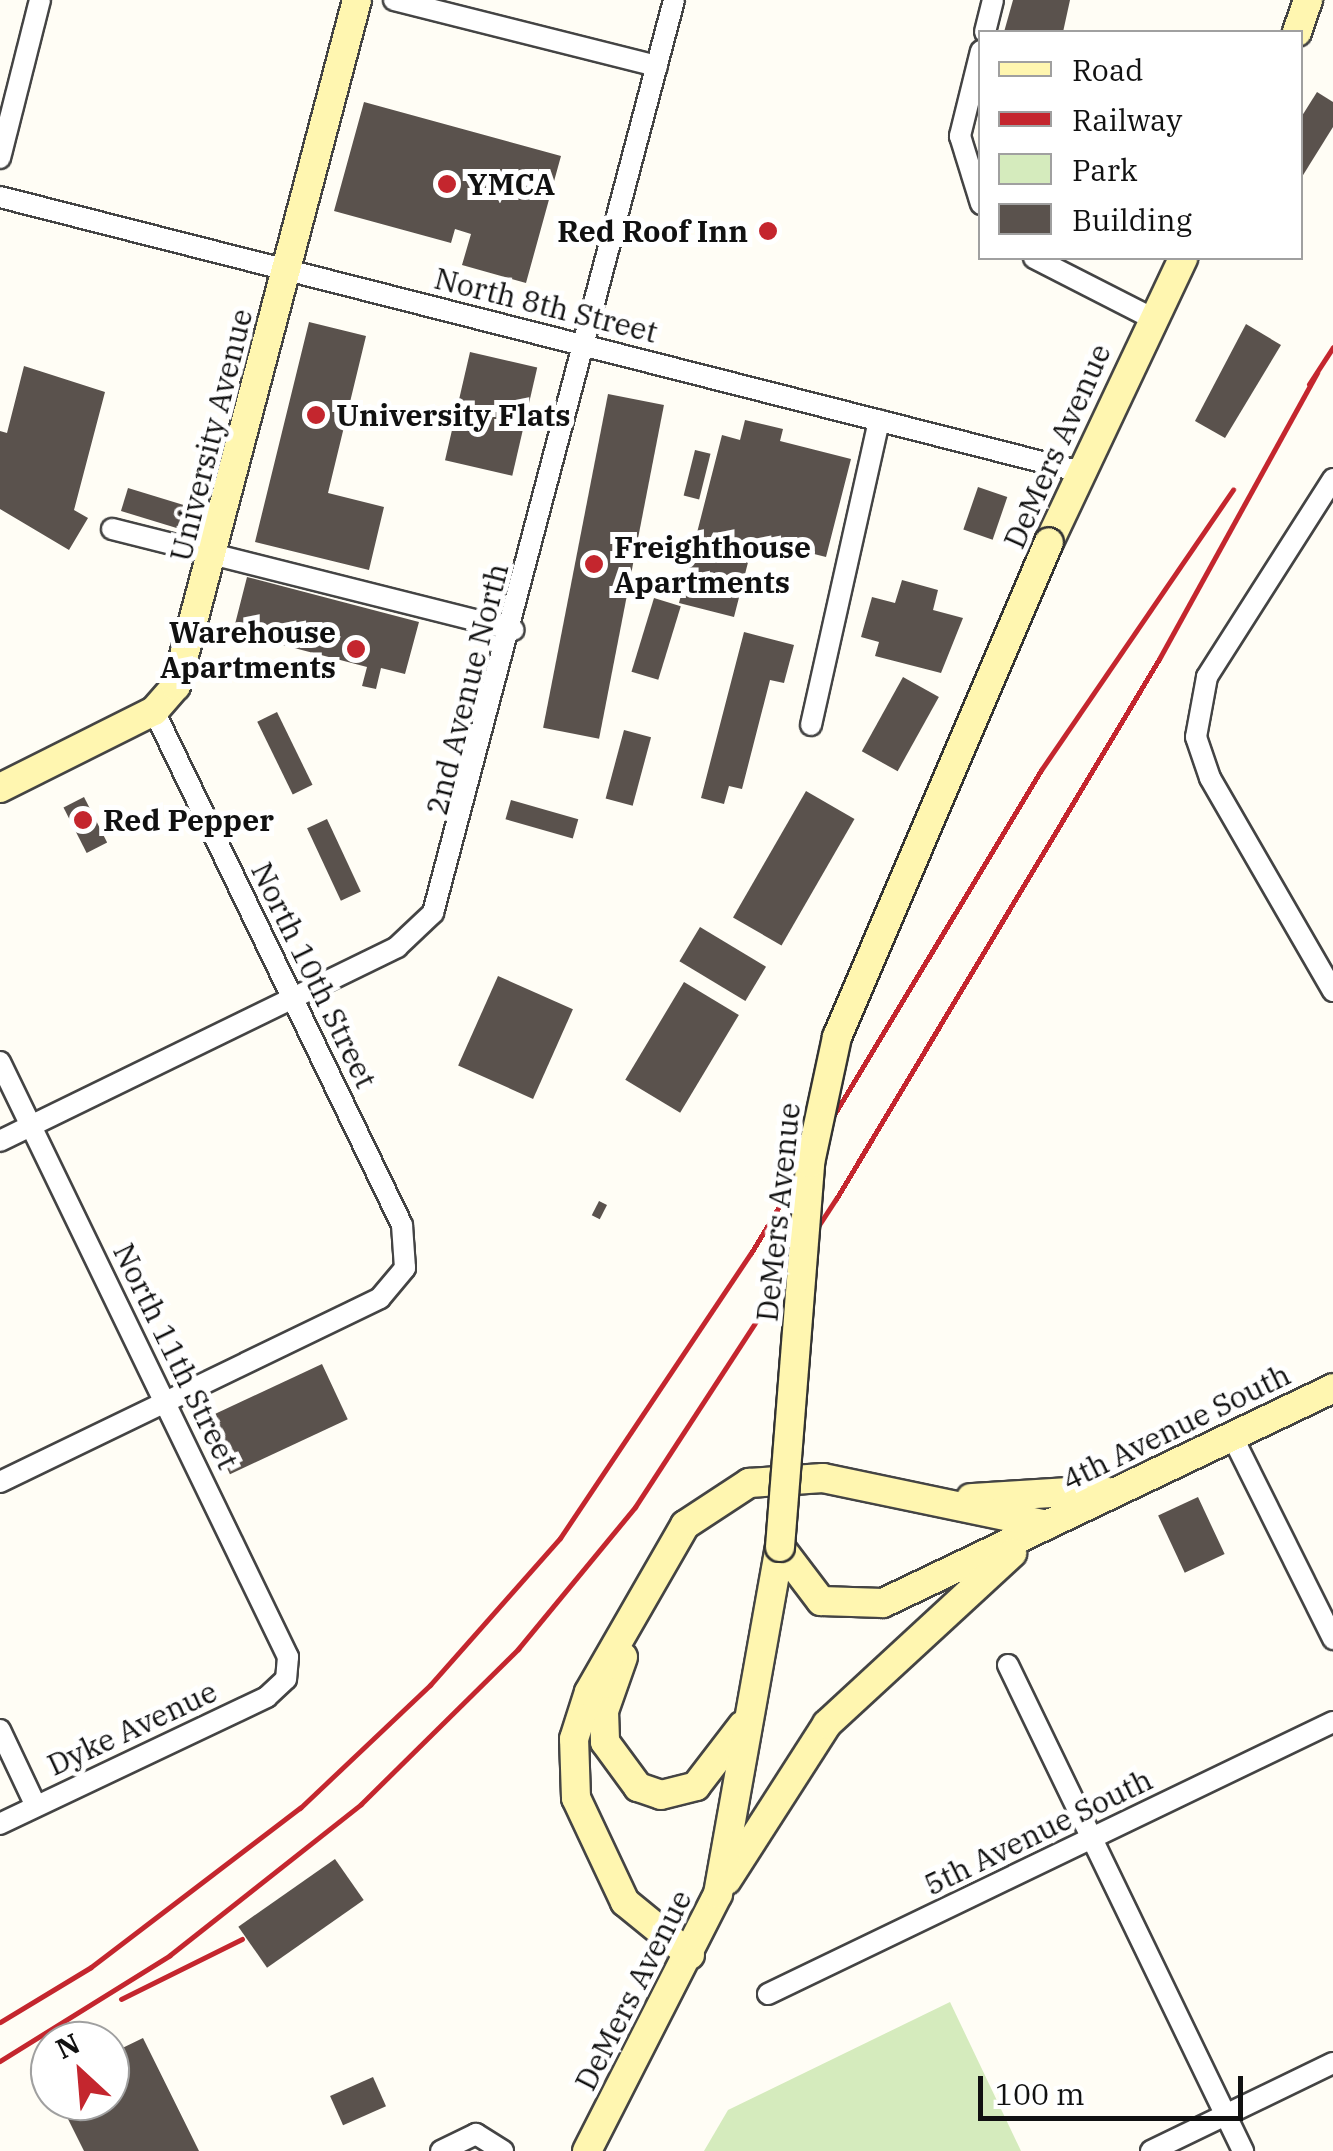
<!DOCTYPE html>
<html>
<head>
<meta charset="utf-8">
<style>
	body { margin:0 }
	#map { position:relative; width:1333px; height:2151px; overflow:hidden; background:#fffdf5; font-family:"IBM Plex Serif",serif }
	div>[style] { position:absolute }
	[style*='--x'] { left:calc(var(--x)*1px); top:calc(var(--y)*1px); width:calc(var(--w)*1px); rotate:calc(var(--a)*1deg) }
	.green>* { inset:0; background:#d5ebbd }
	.building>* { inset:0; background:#5a524d; transform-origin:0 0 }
	.roads { filter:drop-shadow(2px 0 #444) drop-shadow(-2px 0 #444) drop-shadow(0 2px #444) drop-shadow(0 -2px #444) }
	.street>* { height:20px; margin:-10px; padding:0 10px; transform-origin:10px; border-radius:10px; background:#fff }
	.secondary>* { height:28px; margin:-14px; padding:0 14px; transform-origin:14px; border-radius:14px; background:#fff6b0 }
	.rail>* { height:5px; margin:-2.5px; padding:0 2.5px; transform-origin:2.5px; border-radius:2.5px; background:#c4262e }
	.bridges { filter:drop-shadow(2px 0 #333) drop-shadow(-2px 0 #333) drop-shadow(0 2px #333) drop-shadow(0 -2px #333) }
	.secondary-bridge>* { height:28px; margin:-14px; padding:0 14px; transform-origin:14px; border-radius:14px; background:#fff6b0 }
	.dots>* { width:28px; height:28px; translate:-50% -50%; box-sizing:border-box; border:5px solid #fff; border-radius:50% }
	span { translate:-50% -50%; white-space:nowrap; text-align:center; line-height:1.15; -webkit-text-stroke:10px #fff; paint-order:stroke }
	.poi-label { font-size:30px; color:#111; font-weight:700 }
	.left { translate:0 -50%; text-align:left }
	.right { translate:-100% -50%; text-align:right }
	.street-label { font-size:30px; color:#111 }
	.legend { position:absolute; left:978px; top:30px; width:325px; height:230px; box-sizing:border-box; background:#fff; border:2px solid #a0a0a0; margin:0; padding:12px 18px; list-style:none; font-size:30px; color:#111 }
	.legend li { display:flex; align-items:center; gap:20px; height:50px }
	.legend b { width:50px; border:2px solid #a0a0a0 }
	.north { position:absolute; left:30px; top:2021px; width:100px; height:100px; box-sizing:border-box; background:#fff; border:2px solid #a0a0a0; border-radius:50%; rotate:334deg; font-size:28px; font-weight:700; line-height:40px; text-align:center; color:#111 }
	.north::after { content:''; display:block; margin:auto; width:35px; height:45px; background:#c4262e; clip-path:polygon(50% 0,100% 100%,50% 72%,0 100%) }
	.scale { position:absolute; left:978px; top:2076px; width:265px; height:45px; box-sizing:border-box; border:5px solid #111; border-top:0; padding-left:12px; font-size:30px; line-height:35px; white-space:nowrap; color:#111; -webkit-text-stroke:8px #fff; paint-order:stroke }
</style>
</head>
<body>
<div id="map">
	<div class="green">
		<i style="clip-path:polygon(950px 2002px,1021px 2151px,704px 2151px,728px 2110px)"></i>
	</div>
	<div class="building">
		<i style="clip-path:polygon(1013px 0,1070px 0,1063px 32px,1004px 32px)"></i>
		<i style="clip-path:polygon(1317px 92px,1333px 102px,1333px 127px,1300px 180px,1300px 119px)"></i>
		<i style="clip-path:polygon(364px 102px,561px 156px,526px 283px,462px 265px,471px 234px,455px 229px,451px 243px,334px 211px)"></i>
		<i style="clip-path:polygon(309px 322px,366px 336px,328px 493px,384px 507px,369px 570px,255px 542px)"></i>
		<i style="clip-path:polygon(1246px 324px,1281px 345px,1225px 438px,1195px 421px)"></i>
		<i style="left:470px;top:352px;width:69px;height:111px;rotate:13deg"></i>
		<i style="clip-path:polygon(24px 366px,105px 392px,74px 510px,88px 518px,69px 550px,0 509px,0 431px,7px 433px)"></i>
		<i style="left:608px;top:394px;width:57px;height:340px;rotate:11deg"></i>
		<i style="clip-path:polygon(745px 420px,783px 429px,780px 441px,851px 459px,826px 557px,754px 539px,734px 617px,679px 603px,722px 435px,740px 440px)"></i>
		<i style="left:695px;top:450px;width:16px;height:47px;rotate:14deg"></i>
		<i style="left:978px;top:487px;width:31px;height:45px;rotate:19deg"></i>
		<i style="left:128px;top:488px;width:59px;height:24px;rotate:17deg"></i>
		<i style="clip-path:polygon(247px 577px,419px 622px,405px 674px,381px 668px,376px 689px,362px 686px,367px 667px,233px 632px)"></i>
		<i style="clip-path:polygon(902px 580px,938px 590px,933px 610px,963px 618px,941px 673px,875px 656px,879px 642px,861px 637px,872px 597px,895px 603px)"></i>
		<i style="left:654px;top:598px;width:28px;height:77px;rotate:17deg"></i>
		<i style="clip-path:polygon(744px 632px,794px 645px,784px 683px,770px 680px,742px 789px,729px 786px,724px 804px,701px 798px)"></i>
		<i style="left:903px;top:677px;width:41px;height:85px;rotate:29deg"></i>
		<i style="left:277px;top:712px;width:81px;height:22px;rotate:64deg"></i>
		<i style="left:624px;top:730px;width:28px;height:71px;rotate:15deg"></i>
		<i style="left:806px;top:791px;width:56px;height:146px;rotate:30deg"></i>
		<i style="left:84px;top:797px;width:51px;height:23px;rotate:63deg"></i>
		<i style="left:511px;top:800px;width:70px;height:20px;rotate:16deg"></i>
		<i style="left:327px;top:819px;width:80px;height:22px;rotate:65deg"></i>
		<i style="left:700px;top:927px;width:77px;height:40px;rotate:31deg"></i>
		<i style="left:498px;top:976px;width:82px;height:98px;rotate:24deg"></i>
		<i style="left:684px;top:982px;width:64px;height:114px;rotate:31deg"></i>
		<i style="left:599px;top:1201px;width:9px;height:16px;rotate:27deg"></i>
		<i style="left:322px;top:1364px;width:61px;height:130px;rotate:65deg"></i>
		<i style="left:1198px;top:1497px;width:63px;height:44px;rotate:65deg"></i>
		<i style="left:335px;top:1859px;width:50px;height:118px;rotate:55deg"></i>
		<i style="clip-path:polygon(143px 2038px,199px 2151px,84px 2151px,59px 2101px,110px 2101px,110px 2054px)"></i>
		<i style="left:373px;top:2077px;width:32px;height:47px;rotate:66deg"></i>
	</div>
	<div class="roads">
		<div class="street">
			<i style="--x:394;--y:0;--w:271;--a:14.1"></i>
			<i style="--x:985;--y:32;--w:33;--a:-76"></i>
			<i style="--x:981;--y:51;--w:88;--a:103.9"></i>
			<i style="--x:960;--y:136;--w:71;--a:72.8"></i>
			<i style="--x:0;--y:158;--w:163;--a:-75.8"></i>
			<i style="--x:0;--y:197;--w:1111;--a:14.27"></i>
			<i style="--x:1034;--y:258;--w:132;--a:27"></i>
			<i style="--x:1333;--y:479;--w:235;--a:122.5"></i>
			<i style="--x:1207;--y:677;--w:61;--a:100.4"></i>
			<i style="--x:1196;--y:737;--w:43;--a:71.1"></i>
			<i style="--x:1210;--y:778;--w:246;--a:60"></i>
			<i style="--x:112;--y:529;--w:414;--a:14.1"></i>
			<i style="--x:811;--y:725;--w:312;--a:-77.4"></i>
			<i style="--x:0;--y:1062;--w:661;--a:64.17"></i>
			<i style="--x:288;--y:1657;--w:22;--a:95"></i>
			<i style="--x:286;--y:1679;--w:26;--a:137"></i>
			<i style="--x:267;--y:1697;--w:296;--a:154.6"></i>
			<i style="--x:0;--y:1141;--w:442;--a:-26"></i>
			<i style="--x:397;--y:947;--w:50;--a:-43.4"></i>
			<i style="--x:433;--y:913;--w:944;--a:-75.21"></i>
			<i style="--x:1232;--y:1436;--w:227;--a:63.5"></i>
			<i style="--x:0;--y:1482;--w:422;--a:-25.8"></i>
			<i style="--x:380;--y:1298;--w:39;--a:-50"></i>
			<i style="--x:405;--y:1268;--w:43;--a:-94"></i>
			<i style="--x:402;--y:1225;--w:571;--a:-115.76"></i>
			<i style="--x:1008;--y:1665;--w:540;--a:64.19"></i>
			<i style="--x:0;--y:1730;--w:84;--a:64.7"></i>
			<i style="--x:768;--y:1994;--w:627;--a:-25.71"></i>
			<i style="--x:441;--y:2151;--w:39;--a:-26"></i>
			<i style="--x:476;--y:2134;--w:32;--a:32"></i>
			<i style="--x:1151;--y:2151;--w:202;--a:-25.8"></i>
		</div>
		<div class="secondary">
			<i style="--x:1297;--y:32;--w:34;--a:-71"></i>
			<i style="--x:1049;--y:542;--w:314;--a:-64.7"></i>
			<i style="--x:0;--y:788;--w:172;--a:-26.6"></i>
			<i style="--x:154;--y:711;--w:33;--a:-49"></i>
			<i style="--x:176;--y:686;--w:709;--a:-75.22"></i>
			<i style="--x:971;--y:1498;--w:132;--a:-3.5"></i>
			<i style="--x:780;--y:1547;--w:68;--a:52.8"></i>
			<i style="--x:821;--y:1601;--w:62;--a:1.8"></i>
			<i style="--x:883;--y:1603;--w:499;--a:-25.5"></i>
			<i style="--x:623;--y:1657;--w:57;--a:109.4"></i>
			<i style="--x:604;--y:1711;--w:31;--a:88"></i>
			<i style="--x:605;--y:1742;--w:56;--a:53.7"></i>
			<i style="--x:638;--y:1787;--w:24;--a:19"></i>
			<i style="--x:661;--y:1795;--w:36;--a:-14"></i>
			<i style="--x:696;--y:1786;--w:76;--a:-52.5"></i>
			<i style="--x:727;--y:1880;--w:185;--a:-57.3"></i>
			<i style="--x:827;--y:1724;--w:252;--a:-42.7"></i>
			<i style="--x:690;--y:1955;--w:84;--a:-140.8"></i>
			<i style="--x:625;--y:1902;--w:115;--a:-115.2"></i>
			<i style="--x:576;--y:1798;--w:59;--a:-91.9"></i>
			<i style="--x:574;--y:1739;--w:49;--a:-72.3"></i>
			<i style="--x:589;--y:1692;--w:193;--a:-60.1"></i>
			<i style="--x:685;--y:1525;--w:77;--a:-33.3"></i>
			<i style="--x:749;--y:1483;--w:74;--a:-3.9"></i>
			<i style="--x:823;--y:1478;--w:229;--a:11.8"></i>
			<i style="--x:587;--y:2151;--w:288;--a:-63"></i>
			<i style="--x:718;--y:1894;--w:352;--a:-79.9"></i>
		</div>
	</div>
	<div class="rail">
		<i style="--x:1309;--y:384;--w:44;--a:-57"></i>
		<i style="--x:121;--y:1999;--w:135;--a:-26.4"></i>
		<i style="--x:0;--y:2022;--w:106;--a:-31.1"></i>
		<i style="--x:91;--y:1967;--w:263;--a:-37.3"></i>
		<i style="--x:300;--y:1808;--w:179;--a:-43.4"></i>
		<i style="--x:430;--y:1685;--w:196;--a:-48.5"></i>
		<i style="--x:560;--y:1538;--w:343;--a:-56.2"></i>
		<i style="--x:751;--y:1253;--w:563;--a:-59.02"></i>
		<i style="--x:1041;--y:770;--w:340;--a:-55.6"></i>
		<i style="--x:0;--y:2061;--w:200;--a:-31.9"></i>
		<i style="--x:170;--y:1955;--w:243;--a:-38.3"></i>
		<i style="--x:361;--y:1804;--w:221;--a:-44.6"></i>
		<i style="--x:518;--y:1649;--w:184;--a:-50.5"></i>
		<i style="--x:635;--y:1507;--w:368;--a:-56.9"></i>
		<i style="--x:836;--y:1199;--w:629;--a:-59.11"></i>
		<i style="--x:1159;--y:659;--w:327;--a:-61.1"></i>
	</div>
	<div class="bridges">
		<div class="secondary-bridge">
			<i style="--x:780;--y:1547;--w:385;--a:-85.5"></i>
			<i style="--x:810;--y:1163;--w:129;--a:-77.9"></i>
			<i style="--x:837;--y:1037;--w:538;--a:-66.82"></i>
		</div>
	</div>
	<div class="dots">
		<i style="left:447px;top:184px;background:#c4262e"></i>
		<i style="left:768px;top:231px;background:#c4262e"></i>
		<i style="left:316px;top:415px;background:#c4262e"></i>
		<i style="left:594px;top:564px;background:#c4262e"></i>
		<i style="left:356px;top:649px;background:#c4262e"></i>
		<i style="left:83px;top:820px;background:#c4262e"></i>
	</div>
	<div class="poi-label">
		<span class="left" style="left:467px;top:184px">YMCA</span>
		<span class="right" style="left:748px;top:231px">Red Roof Inn</span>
		<span class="left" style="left:336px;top:415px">University Flats</span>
		<span class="left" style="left:614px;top:564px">Freighthouse<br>Apartments</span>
		<span class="right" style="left:336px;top:649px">Warehouse<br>Apartments</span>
		<span class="left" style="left:103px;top:820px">Red Pepper</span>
	</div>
	<div class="street-label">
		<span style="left:546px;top:305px;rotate:14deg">North 8th Street</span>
		<span style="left:211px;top:435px;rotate:-76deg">University Avenue</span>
		<span style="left:1057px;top:446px;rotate:-66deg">DeMers Avenue</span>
		<span style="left:467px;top:689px;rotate:-76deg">2nd Avenue North</span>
		<span style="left:314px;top:975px;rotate:64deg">North 10th Street</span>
		<span style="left:778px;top:1212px;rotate:-84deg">DeMers Avenue</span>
		<span style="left:176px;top:1356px;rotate:64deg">North 11th Street</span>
		<span style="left:1176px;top:1427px;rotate:-26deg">4th Avenue South</span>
		<span style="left:132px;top:1728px;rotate:-25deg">Dyke Avenue</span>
		<span style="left:1038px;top:1832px;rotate:-26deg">5th Avenue South</span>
		<span style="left:633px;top:1990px;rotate:-63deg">DeMers Avenue</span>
	</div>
	<ul class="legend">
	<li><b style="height:12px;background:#fff6b0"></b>Road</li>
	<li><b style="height:12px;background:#c4262e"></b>Railway</li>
	<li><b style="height:28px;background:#d5ebbd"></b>Park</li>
	<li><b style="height:28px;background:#5a524d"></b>Building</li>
	</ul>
	<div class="north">N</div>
	<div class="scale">100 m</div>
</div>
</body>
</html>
